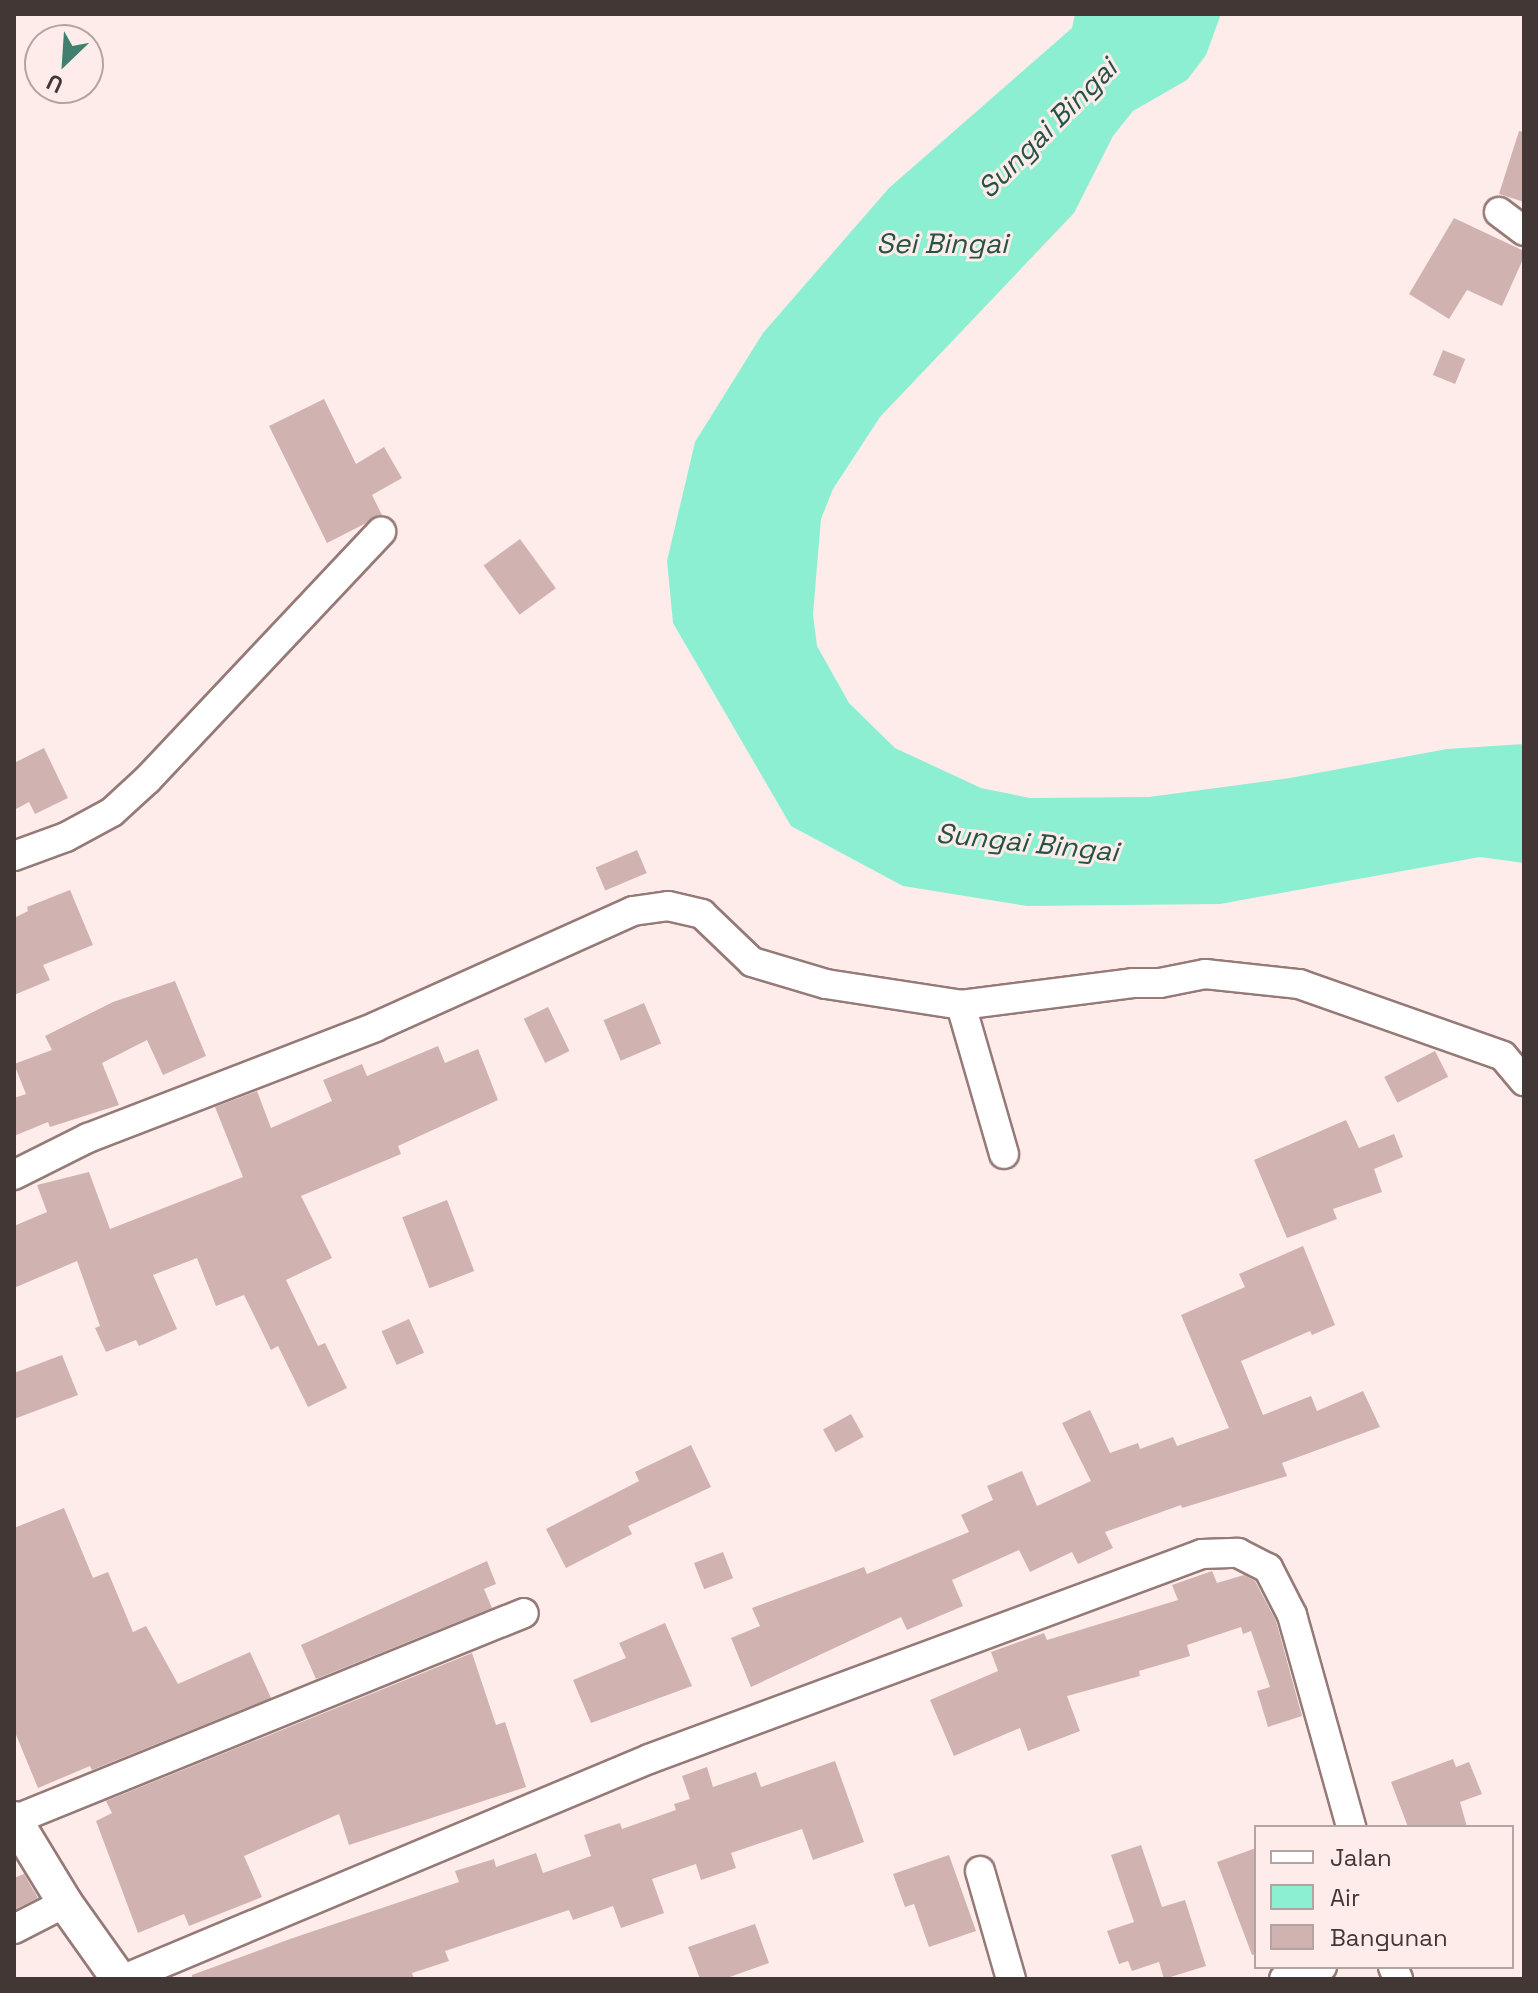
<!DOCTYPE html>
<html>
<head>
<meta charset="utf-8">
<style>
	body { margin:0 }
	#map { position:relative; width:1538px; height:1993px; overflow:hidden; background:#feecea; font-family:"Space Grotesk",sans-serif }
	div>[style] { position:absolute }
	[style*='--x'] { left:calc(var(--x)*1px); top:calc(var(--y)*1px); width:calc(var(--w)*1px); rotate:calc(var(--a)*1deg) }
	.water>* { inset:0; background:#8defd2 }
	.building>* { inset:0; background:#d0b3b0; transform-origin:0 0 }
	.roads { filter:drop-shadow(2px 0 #957a77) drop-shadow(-2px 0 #957a77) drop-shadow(0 2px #957a77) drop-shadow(0 -2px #957a77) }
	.minor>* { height:28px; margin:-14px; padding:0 14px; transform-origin:14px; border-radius:14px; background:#fff }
	.tertiary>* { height:34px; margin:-17px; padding:0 17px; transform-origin:17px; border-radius:17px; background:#fff }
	span { translate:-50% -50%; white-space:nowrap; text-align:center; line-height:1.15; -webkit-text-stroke:6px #feecea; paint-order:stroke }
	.water-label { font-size:28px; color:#265245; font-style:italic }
	.frame { position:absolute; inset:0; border:16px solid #433736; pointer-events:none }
	.legend { position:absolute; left:1254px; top:1825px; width:260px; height:144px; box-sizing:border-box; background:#feecea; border:2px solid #b3a4a2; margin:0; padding:10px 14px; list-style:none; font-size:24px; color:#433736 }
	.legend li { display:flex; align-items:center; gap:16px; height:40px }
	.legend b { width:40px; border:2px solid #b3a4a2 }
	.north { position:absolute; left:24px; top:24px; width:80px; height:80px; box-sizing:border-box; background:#feecea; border:2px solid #b3a4a2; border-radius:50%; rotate:205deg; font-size:22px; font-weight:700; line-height:32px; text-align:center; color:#433736 }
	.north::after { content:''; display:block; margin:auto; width:28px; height:36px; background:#41806e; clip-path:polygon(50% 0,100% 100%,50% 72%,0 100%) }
</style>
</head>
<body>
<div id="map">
	<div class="water">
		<i style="clip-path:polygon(1075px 14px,1221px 14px,1206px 55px,1187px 80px,1133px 111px,1113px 136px,1074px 213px,880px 417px,833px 489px,821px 519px,813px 614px,817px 646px,849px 703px,895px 748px,981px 788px,1030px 798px,1149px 797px,1290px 778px,1447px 749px,1524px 744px,1524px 863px,1480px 857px,1220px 904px,1027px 906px,903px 886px,791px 826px,673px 623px,667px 561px,695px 442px,763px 333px,889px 188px,1072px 28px)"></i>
	</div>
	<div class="building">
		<i style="clip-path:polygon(1519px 131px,1524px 132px,1524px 202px,1499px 194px)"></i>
		<i style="clip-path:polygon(1454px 218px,1524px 251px,1524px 257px,1502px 306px,1467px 290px,1449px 319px,1409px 294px)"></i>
		<i style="left:1443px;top:350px;width:24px;height:27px;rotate:22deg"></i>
		<i style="clip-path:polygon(324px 399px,356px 464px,384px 447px,402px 478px,372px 495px,382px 515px,327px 543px,269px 426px)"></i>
		<i style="left:520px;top:539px;width:61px;height:45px;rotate:54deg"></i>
		<i style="clip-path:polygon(44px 748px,68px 798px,35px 814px,29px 802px,14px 810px,14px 763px)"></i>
		<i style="left:637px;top:850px;width:25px;height:45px;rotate:67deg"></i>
		<i style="clip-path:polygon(70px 890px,93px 945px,43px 965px,50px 980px,14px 995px,14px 918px,28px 911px,27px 907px)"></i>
		<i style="clip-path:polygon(175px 981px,206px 1056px,163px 1075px,147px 1040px,102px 1063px,119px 1105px,50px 1127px,48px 1122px,14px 1136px,14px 1098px,26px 1094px,14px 1064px,52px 1050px,45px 1036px,113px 1002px)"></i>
		<i style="left:644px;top:1003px;width:44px;height:44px;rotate:67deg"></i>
		<i style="left:548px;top:1007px;width:49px;height:27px;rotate:64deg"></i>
		<i style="clip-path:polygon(438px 1046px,445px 1063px,478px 1049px,498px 1100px,398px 1146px,401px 1154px,301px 1196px,332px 1258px,286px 1280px,318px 1346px,325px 1343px,347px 1388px,308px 1407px,278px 1346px,271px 1350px,244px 1295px,216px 1306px,197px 1258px,153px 1275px,177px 1329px,139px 1346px,136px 1340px,106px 1352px,95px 1328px,100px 1326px,77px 1261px,14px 1288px,14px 1226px,47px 1212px,37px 1185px,89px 1172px,110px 1229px,243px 1177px,215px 1107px,257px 1091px,271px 1128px,332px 1101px,323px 1080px,362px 1064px,367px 1076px)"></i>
		<i style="left:1435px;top:1051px;width:29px;height:57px;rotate:63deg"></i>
		<i style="clip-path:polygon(1346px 1120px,1359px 1148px,1394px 1134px,1403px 1157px,1374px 1169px,1382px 1192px,1333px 1209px,1337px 1219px,1287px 1238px,1254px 1160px)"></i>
		<i style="left:447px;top:1200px;width:76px;height:48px;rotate:69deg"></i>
		<i style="clip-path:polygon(1303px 1246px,1335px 1325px,1312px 1335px,1310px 1331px,1241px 1361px,1263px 1415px,1311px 1396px,1317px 1411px,1363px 1391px,1380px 1427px,1282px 1463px,1287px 1476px,1182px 1508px,1181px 1505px,1105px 1532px,1113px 1548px,1078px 1564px,1072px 1552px,1030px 1572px,1019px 1550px,952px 1580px,963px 1606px,907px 1630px,901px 1617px,751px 1687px,731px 1638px,760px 1626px,752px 1608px,864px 1567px,867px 1574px,969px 1532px,961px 1515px,993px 1500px,987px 1486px,1022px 1471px,1037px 1506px,1091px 1481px,1062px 1423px,1090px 1410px,1110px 1453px,1138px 1443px,1140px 1449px,1173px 1437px,1177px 1446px,1229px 1428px,1181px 1315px,1245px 1287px,1239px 1274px)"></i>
		<i style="left:409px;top:1319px;width:37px;height:30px;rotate:66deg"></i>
		<i style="clip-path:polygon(62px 1355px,78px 1395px,14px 1419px,14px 1373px)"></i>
		<i style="left:851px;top:1414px;width:26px;height:32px;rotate:61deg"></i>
		<i style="clip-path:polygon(691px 1445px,711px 1487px,628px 1526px,632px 1534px,566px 1568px,546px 1529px,639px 1481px,635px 1472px)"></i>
		<i style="clip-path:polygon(64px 1508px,93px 1578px,108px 1572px,133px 1632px,146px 1626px,178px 1684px,250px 1652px,271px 1698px,92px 1770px,90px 1766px,38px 1788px,14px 1730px,14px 1528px)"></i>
		<i style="left:723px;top:1552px;width:28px;height:31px;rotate:69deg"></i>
		<i style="clip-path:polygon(487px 1561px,496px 1584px,484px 1589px,492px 1608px,316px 1679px,301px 1645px)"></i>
		<i style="clip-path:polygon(1212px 1571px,1217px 1583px,1244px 1575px,1255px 1581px,1276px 1621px,1302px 1716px,1268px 1727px,1257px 1691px,1270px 1687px,1251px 1631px,1243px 1634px,1241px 1627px,1187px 1645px,1190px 1656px,1139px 1671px,1140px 1676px,1067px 1696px,1080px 1731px,1028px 1751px,1020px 1728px,954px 1756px,930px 1700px,998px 1671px,991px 1652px,1044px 1633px,1047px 1640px,1178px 1600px,1172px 1585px)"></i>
		<i style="clip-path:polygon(665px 1623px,692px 1686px,591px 1723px,573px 1680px,626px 1658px,619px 1643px)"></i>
		<i style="clip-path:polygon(472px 1653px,496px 1725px,505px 1722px,526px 1787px,349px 1845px,339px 1814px,244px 1856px,262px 1897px,189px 1926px,184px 1914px,138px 1933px,96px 1821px,112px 1813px,106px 1801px)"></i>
		<i style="clip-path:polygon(1453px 1759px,1456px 1767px,1469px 1762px,1482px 1794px,1460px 1802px,1467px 1827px,1408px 1827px,1391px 1782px)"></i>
		<i style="clip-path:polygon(835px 1761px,864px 1842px,813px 1860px,802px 1829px,731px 1853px,736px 1868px,701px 1880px,696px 1864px,652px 1879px,664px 1913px,621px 1928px,613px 1906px,573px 1920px,569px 1910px,445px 1951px,449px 1961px,412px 1973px,414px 1979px,192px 1979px,192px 1975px,290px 1939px,459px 1882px,455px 1871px,494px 1859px,496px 1867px,536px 1853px,543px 1873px,591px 1856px,584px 1835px,620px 1823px,622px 1829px,676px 1810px,674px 1804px,690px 1799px,682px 1776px,707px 1767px,713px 1787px,756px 1772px,761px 1787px)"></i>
		<i style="clip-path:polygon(1141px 1845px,1162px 1907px,1185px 1900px,1206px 1966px,1164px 1979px,1159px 1962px,1132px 1971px,1128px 1961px,1119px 1964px,1107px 1931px,1134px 1922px,1111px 1855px)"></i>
		<i style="clip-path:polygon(1256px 1848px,1256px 1954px,1252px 1955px,1217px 1862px)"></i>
		<i style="clip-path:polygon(949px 1855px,976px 1931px,929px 1947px,914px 1904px,905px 1907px,893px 1874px)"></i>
		<i style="clip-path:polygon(24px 1874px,38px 1898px,14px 1910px,14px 1878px)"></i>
		<i style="clip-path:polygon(755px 1924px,769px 1963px,724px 1979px,700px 1979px,688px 1947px)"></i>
	</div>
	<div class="roads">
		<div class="minor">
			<i style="--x:1499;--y:212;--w:31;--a:37"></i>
			<i style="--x:14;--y:856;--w:55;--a:-20.1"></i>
			<i style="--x:66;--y:837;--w:52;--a:-28.5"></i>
			<i style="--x:112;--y:812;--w:49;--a:-42.5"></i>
			<i style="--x:148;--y:779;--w:340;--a:-46.7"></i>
			<i style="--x:961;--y:1005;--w:155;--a:73.9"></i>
			<i style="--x:14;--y:1175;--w:83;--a:-26.6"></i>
			<i style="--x:88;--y:1138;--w:308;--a:-21.1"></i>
			<i style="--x:375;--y:1027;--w:283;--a:-24.2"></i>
			<i style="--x:633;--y:911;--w:35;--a:-8"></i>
			<i style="--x:668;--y:906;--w:35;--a:13"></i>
			<i style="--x:702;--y:914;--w:69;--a:43.8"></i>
			<i style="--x:752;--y:962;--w:77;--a:16.6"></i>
			<i style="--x:826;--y:984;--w:137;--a:8.8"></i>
			<i style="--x:961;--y:1005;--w:173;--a:-7.3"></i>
			<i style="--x:1133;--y:983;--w:27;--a:0"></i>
			<i style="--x:1160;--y:983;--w:46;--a:-11.3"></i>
			<i style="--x:1205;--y:974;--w:95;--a:6.1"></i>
			<i style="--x:1299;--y:984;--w:216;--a:19.4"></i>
			<i style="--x:1503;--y:1056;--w:33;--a:50"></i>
			<i style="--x:14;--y:1820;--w:550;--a:-22.09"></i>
			<i style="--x:980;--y:1871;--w:112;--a:74"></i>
			<i style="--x:14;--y:1929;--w:57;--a:-27"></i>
			<i style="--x:1393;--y:1967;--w:13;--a:67"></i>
			<i style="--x:124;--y:1979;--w:569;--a:-22.74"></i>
			<i style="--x:649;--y:1759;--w:590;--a:-20.34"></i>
			<i style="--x:1202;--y:1554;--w:36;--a:-2"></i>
			<i style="--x:1238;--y:1553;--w:34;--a:27"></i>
			<i style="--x:1268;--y:1568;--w:53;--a:62.9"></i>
			<i style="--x:1292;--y:1615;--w:220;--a:74.4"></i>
			<i style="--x:1284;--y:1979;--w:40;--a:-18"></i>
		</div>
		<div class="tertiary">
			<i style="--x:14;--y:1819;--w:98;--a:58.7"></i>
			<i style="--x:65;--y:1903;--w:93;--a:54.6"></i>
		</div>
	</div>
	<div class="water-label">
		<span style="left:1047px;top:128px;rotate:-45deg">Sungai Bingai</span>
		<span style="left:942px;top:243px">Sei Bingai</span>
		<span style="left:1027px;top:842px;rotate:6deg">Sungai Bingai</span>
	</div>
	<div class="frame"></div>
	<ul class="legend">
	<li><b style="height:10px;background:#fff"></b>Jalan</li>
	<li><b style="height:22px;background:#8defd2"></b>Air</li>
	<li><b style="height:22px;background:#d0b3b0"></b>Bangunan</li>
	</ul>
	<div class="north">U</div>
</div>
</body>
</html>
